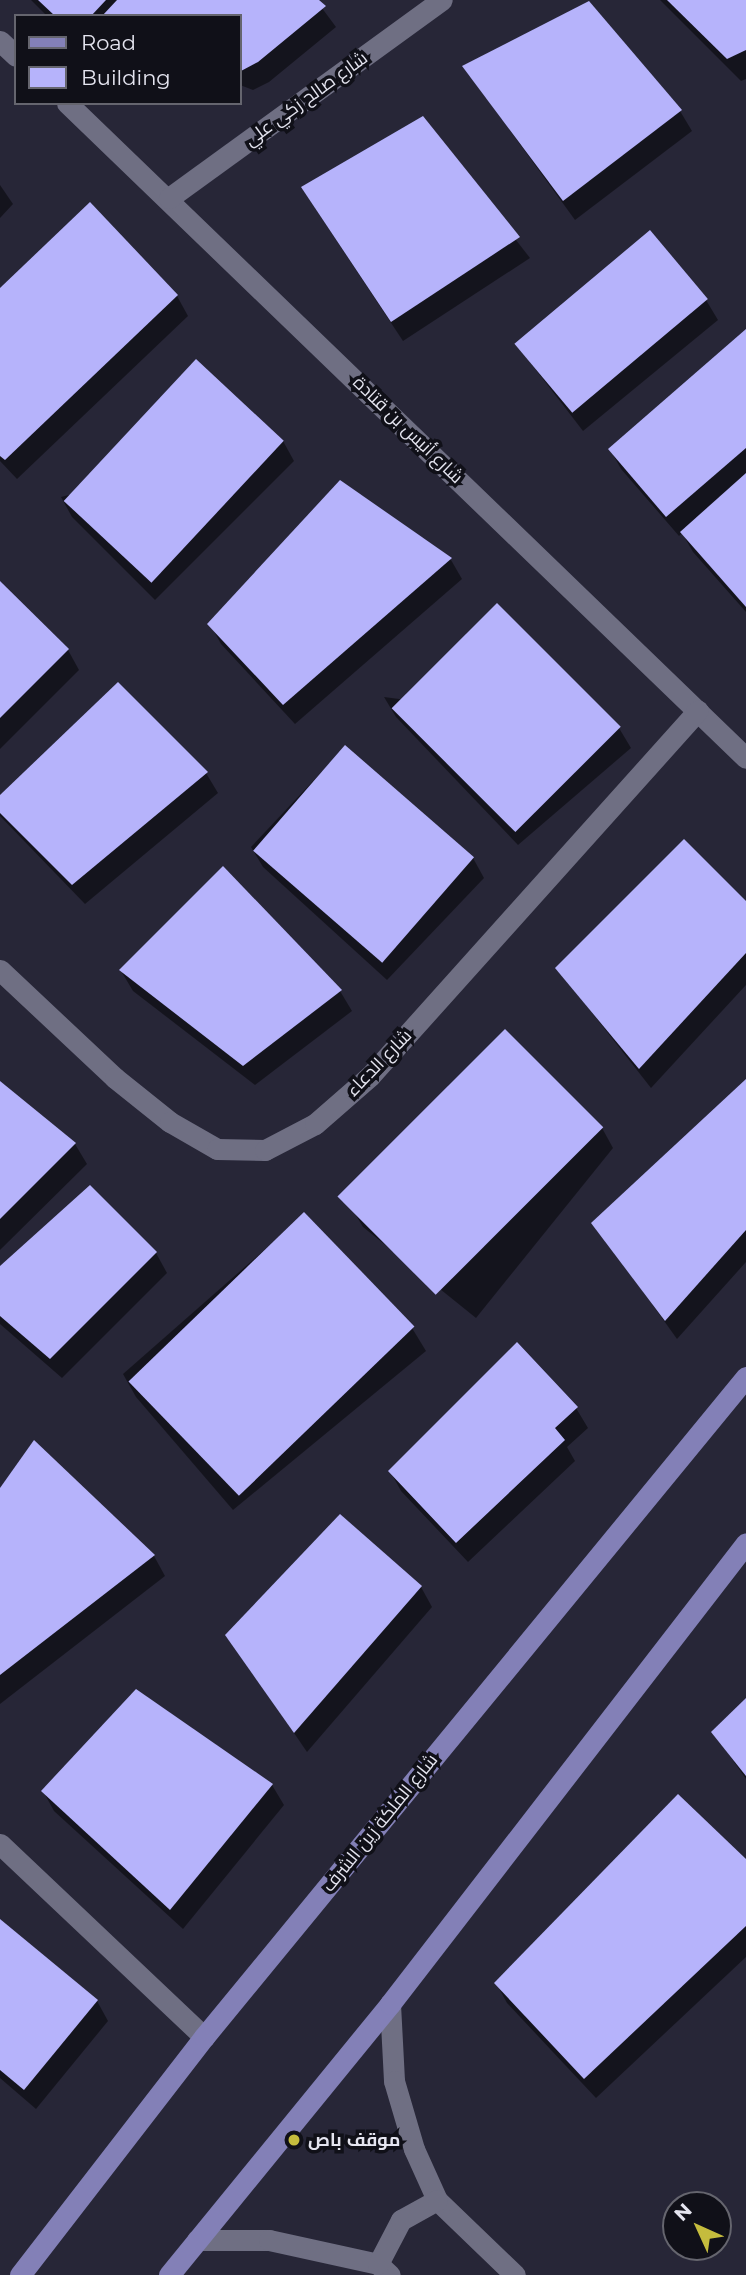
<!DOCTYPE html>
<html>
<head>
<meta charset="utf-8">
<style>
	body { margin:0 }
	#map { position:relative; width:746px; height:2275px; overflow:hidden; background:#272637; font-family:Montserrat,Cairo,sans-serif }
	div>[style] { position:absolute }
	[style*='--x'] { left:calc(var(--x)*1px); top:calc(var(--y)*1px); width:calc(var(--w)*1px); rotate:calc(var(--a)*1deg) }
	.shadow>* { inset:0; background:#0007 }
	.building>* { inset:0; background:#b6b3fb; transform-origin:0 0 }
	.minor>* { height:21px; margin:-10.5px; padding:0 10.5px; transform-origin:10.5px; border-radius:10.5px; background:#6f6f83 }
	.major>* { height:21px; margin:-10.5px; padding:0 10.5px; transform-origin:10.5px; border-radius:10.5px; background:#8380b7 }
	.dots>* { width:19px; height:19px; translate:-50% -50%; box-sizing:border-box; border:4px solid #101018; border-radius:50% }
	span { translate:-50% -50%; white-space:nowrap; text-align:center; line-height:1.15; -webkit-text-stroke:7px #101018; paint-order:stroke }
	.street-label { font-size:18px; color:#e5e5f0 }
	.poi-label { font-size:18px; color:#e5e5f0; font-weight:700 }
	.left { translate:0 -50%; text-align:left }
	.legend { position:absolute; left:14px; top:14px; width:228px; height:91px; box-sizing:border-box; background:#101018; border:2px solid #65656e; margin:0; padding:9px 12px; list-style:none; font-size:21px; color:#e5e5f0 }
	.legend li { display:flex; align-items:center; gap:14px; height:35px }
	.legend b { width:35px; border:2px solid #65656e }
	.north { position:absolute; left:662px; top:2191px; width:70px; height:70px; box-sizing:border-box; background:#101018; border:2px solid #65656e; border-radius:50%; rotate:315deg; font-size:19px; font-weight:700; line-height:28px; text-align:center; color:#e5e5f0 }
	.north::after { content:''; display:block; margin:auto; width:24px; height:32px; background:#c5bc3d; clip-path:polygon(50% 0,100% 100%,50% 72%,0 100%) }
</style>
</head>
<body>
<div id="map">
	<div class="shadow">
		<i style="clip-path:polygon(31px 0,316px 0,336px 27px,269px 82px,253px 90px,240px 85px,240px 16px,47px 16px)"></i>
		<i style="clip-path:polygon(660px 0,746px 0,746px 79px,741px 81px)"></i>
		<i style="clip-path:polygon(589px 3px,680px 111px,692px 131px,575px 220px,464px 67px)"></i>
		<i style="clip-path:polygon(422px 119px,530px 258px,403px 341px,315px 208px)"></i>
		<i style="clip-path:polygon(0 185px,13px 204px,0 218px)"></i>
		<i style="clip-path:polygon(90px 204px,177px 296px,188px 316px,17px 479px,0 461px,0 291px)"></i>
		<i style="clip-path:polygon(706px 300px,718px 320px,583px 431px,516px 344px)"></i>
		<i style="clip-path:polygon(746px 331px,746px 612px,693px 552px,682px 533px,679px 536px,621px 469px,610px 449px)"></i>
		<i style="clip-path:polygon(283px 441px,294px 461px,155px 600px,72px 517px,61px 497px)"></i>
		<i style="clip-path:polygon(340px 483px,451px 560px,462px 579px,295px 724px,221px 644px,210px 624px)"></i>
		<i style="clip-path:polygon(0 583px,68px 650px,79px 670px,0 749px)"></i>
		<i style="clip-path:polygon(384px 697px,619px 728px,631px 748px,518px 845px,396px 717px)"></i>
		<i style="clip-path:polygon(345px 747px,473px 858px,484px 878px,387px 980px,263px 867px,251px 847px)"></i>
		<i style="clip-path:polygon(206px 773px,218px 793px,85px 904px,0 816px,0 797px)"></i>
		<i style="clip-path:polygon(746px 903px,746px 985px,651px 1088px,557px 968px)"></i>
		<i style="clip-path:polygon(121px 971px,340px 991px,352px 1011px,255px 1085px,133px 991px)"></i>
		<i style="clip-path:polygon(746px 1081px,746px 1262px,677px 1339px,594px 1223px)"></i>
		<i style="clip-path:polygon(0 1083px,75px 1144px,87px 1164px,0 1250px)"></i>
		<i style="clip-path:polygon(602px 1128px,613px 1148px,476px 1318px,363px 1227px,351px 1207px)"></i>
		<i style="clip-path:polygon(304px 1215px,412px 1328px,426px 1351px,233px 1510px,136px 1397px,123px 1374px)"></i>
		<i style="clip-path:polygon(156px 1253px,167px 1273px,62px 1378px,0 1324px,0 1269px)"></i>
		<i style="clip-path:polygon(517px 1344px,576px 1408px,588px 1428px,567px 1447px,575px 1461px,468px 1562px,401px 1491px,390px 1471px)"></i>
		<i style="clip-path:polygon(35px 1443px,154px 1556px,165px 1576px,0 1704px,0 1491px)"></i>
		<i style="clip-path:polygon(421px 1587px,432px 1607px,307px 1752px,227px 1635px)"></i>
		<i style="clip-path:polygon(746px 1700px,746px 1779px,714px 1733px)"></i>
		<i style="clip-path:polygon(272px 1785px,284px 1805px,183px 1929px,54px 1811px,43px 1791px)"></i>
		<i style="clip-path:polygon(746px 1862px,746px 1957px,596px 2098px,507px 2003px,496px 1983px)"></i>
		<i style="clip-path:polygon(0 1922px,97px 2001px,108px 2021px,36px 2109px,0 2078px)"></i>
	</div>
	<div class="building">
		<i style="clip-path:polygon(38px 0,106px 0,91px 16px,55px 16px)"></i>
		<i style="clip-path:polygon(117px 0,319px 0,326px 6px,258px 62px,241px 71px,240px 16px,102px 16px)"></i>
		<i style="clip-path:polygon(667px 0,746px 0,746px 50px,727px 59px)"></i>
		<i style="clip-path:polygon(589px 1px,682px 110px,563px 201px,462px 66px)"></i>
		<i style="clip-path:polygon(423px 116px,520px 237px,391px 322px,301px 187px)"></i>
		<i style="clip-path:polygon(90px 202px,178px 295px,5px 460px,0 456px,0 288px)"></i>
		<i style="left:650px;top:230px;width:90px;height:177px;rotate:50deg"></i>
		<i style="clip-path:polygon(746px 329px,746px 448px,666px 517px,608px 449px)"></i>
		<i style="left:196px;top:359px;width:120px;height:194px;rotate:43deg"></i>
		<i style="clip-path:polygon(746px 473px,746px 607px,680px 532px)"></i>
		<i style="clip-path:polygon(340px 480px,452px 558px,283px 705px,207px 624px)"></i>
		<i style="clip-path:polygon(0 581px,69px 649px,0 718px)"></i>
		<i style="left:497px;top:603px;width:175px;height:149px;rotate:45deg"></i>
		<i style="clip-path:polygon(118px 682px,208px 772px,72px 885px,0 813px,0 795px)"></i>
		<i style="left:345px;top:745px;width:171px;height:140px;rotate:41deg"></i>
		<i style="clip-path:polygon(684px 839px,746px 901px,746px 953px,639px 1069px,555px 968px)"></i>
		<i style="clip-path:polygon(223px 866px,342px 990px,243px 1066px,119px 970px)"></i>
		<i style="left:505px;top:1029px;width:139px;height:237px;rotate:45deg"></i>
		<i style="clip-path:polygon(746px 1079px,746px 1230px,665px 1321px,591px 1223px)"></i>
		<i style="clip-path:polygon(0 1081px,76px 1143px,0 1219px)"></i>
		<i style="clip-path:polygon(90px 1185px,157px 1252px,50px 1359px,0 1316px,0 1266px)"></i>
		<i style="left:304px;top:1212px;width:159px;height:244px;rotate:46deg"></i>
		<i style="clip-path:polygon(517px 1342px,578px 1407px,555px 1428px,565px 1440px,456px 1543px,388px 1471px)"></i>
		<i style="clip-path:polygon(34px 1440px,155px 1555px,0 1675px,0 1488px)"></i>
		<i style="clip-path:polygon(340px 1514px,422px 1586px,294px 1733px,225px 1635px)"></i>
		<i style="clip-path:polygon(136px 1689px,273px 1784px,170px 1910px,41px 1791px)"></i>
		<i style="clip-path:polygon(746px 1698px,746px 1776px,711px 1732px)"></i>
		<i style="clip-path:polygon(678px 1794px,746px 1859px,746px 1926px,584px 2079px,494px 1983px)"></i>
		<i style="clip-path:polygon(0 1919px,98px 2000px,24px 2090px,0 2070px)"></i>
	</div>
	<div class="minor">
		<i style="--x:0;--y:41;--w:22;--a:43"></i>
		<i style="--x:67;--y:103;--w:943;--a:43.97"></i>
		<i style="--x:169;--y:198;--w:337;--a:-36"></i>
		<i style="--x:0;--y:970;--w:158;--a:43.2"></i>
		<i style="--x:115;--y:1078;--w:70;--a:38.7"></i>
		<i style="--x:170;--y:1122;--w:54;--a:29.9"></i>
		<i style="--x:217;--y:1149;--w:48;--a:1.2"></i>
		<i style="--x:265;--y:1150;--w:56;--a:-27.5"></i>
		<i style="--x:315;--y:1124;--w:73;--a:-41.1"></i>
		<i style="--x:370;--y:1076;--w:491;--a:-48.1"></i>
		<i style="--x:0;--y:1844;--w:281;--a:43.4"></i>
		<i style="--x:390;--y:2004;--w:77;--a:87"></i>
		<i style="--x:394;--y:2081;--w:71;--a:73.6"></i>
		<i style="--x:414;--y:2149;--w:56;--a:65.7"></i>
		<i style="--x:437;--y:2200;--w:108;--a:43.9"></i>
		<i style="--x:197;--y:2240;--w:72;--a:0"></i>
		<i style="--x:269;--y:2240;--w:112;--a:12.4"></i>
		<i style="--x:378;--y:2264;--w:16;--a:43"></i>
		<i style="--x:378;--y:2264;--w:50;--a:-62.4"></i>
		<i style="--x:401;--y:2220;--w:41;--a:-29.1"></i>
	</div>
	<div class="major">
		<i style="--x:20;--y:2275;--w:301;--a:-52.3"></i>
		<i style="--x:204;--y:2037;--w:854;--a:-50.61"></i>
		<i style="--x:169;--y:2275;--w:350;--a:-50.8"></i>
		<i style="--x:390;--y:2004;--w:582;--a:-52.32"></i>
	</div>
	<div class="dots">
		<i style="left:294px;top:2140px;background:#c5bc3d"></i>
	</div>
	<div class="street-label">
		<span style="left:306px;top:99px;rotate:-36deg">شارع صالح زكي علي</span>
		<span style="left:408px;top:430px;rotate:44deg">شارع أنيس بن قتادة</span>
		<span style="left:379px;top:1063px;rotate:-46deg">شارع الدعاء</span>
		<span style="left:380px;top:1823px;rotate:-51deg">شارع الملكة زين الشرف</span>
	</div>
	<div class="poi-label">
		<span class="left" style="left:308px;top:2140px">موقف باص</span>
	</div>
	<ul class="legend">
	<li><b style="height:9px;background:#8380b7"></b>Road</li>
	<li><b style="height:19px;background:#b6b3fb"></b>Building</li>
	</ul>
	<div class="north">N</div>
</div>
</body>
</html>
